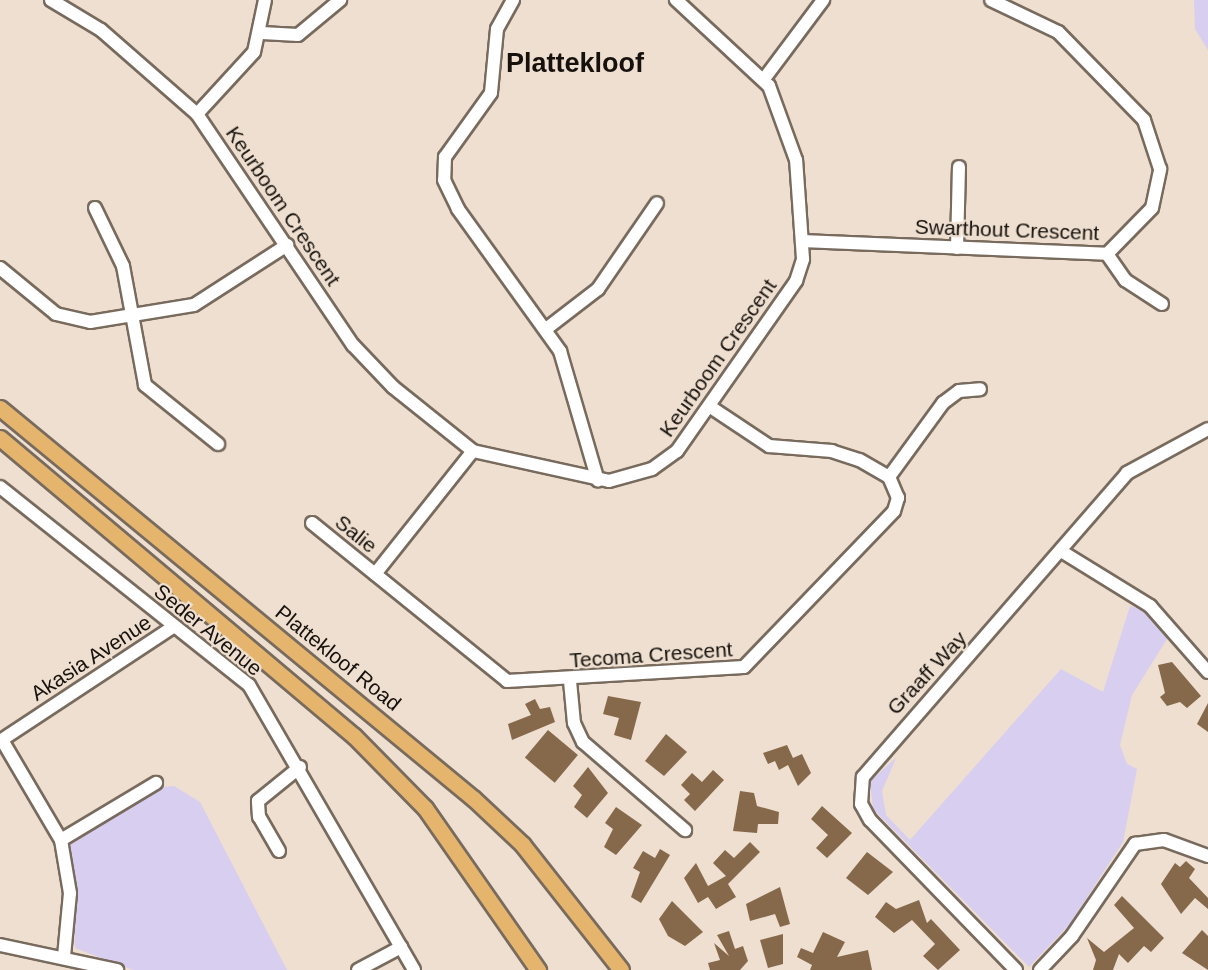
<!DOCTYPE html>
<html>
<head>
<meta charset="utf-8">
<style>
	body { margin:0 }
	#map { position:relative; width:1208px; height:970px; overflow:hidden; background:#eedfd0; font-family:Helvetica,sans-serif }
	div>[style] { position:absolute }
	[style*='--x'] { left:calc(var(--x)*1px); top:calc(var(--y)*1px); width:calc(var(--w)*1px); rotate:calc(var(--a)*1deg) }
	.green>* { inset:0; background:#d7cef0 }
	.building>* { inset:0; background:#86694b; transform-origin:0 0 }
	.roads { filter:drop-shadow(2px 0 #786b5e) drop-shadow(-2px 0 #786b5e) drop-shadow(0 2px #786b5e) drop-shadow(0 -2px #786b5e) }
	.minor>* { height:12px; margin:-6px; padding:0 6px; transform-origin:6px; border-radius:6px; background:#fff }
	.major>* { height:15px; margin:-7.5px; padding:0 7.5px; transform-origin:7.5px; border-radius:7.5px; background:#e5b56d }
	span { translate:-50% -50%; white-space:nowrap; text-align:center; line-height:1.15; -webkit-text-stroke:4.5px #eedfd0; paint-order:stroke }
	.street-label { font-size:21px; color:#16110c }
	.district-label { font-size:27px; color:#16110c; font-weight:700 }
</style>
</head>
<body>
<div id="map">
	<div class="green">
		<i style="clip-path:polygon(1194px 0,1208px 0,1208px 50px,1195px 29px)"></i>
		<i style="clip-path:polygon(1130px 606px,1146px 611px,1169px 636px,1132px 695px,1120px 745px,1127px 764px,1137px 769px,1123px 842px,1069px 925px,1029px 967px,873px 809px,870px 781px,896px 758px,882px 791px,886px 815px,910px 840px,1061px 669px,1103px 692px)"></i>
		<i style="clip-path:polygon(174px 786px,200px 802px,287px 970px,133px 970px,75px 948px,70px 845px,162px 787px)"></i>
	</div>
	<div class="building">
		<i style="clip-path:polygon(1172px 662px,1201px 696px,1187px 708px,1180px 702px,1167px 706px,1160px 697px,1165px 693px,1158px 665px)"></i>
		<i style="clip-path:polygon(608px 696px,641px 702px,631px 740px,614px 735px,619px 718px,603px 714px)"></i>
		<i style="clip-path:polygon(535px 699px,540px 709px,550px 707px,555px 722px,512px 740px,508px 724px,531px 715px,525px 704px)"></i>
		<i style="clip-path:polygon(1208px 703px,1208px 732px,1197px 724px)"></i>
		<i style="left:548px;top:730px;width:39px;height:36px;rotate:40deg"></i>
		<i style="clip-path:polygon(666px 734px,687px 752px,664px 776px,645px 761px)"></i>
		<i style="clip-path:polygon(787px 745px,793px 758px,802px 754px,811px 773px,798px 786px,788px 765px,779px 770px,775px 761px,768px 764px,763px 753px)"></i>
		<i style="clip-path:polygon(588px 767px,608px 793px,587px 818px,574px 807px,582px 795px,573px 786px)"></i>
		<i style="clip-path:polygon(713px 770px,724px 780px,695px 811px,684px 800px,690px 794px,681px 785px,692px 773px,702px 782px)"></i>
		<i style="clip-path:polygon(740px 791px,754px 793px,757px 806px,779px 812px,778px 824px,758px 824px,757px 833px,733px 831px)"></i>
		<i style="clip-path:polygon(822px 806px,852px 833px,827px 858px,816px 848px,828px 835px,811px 819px)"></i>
		<i style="clip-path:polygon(616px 807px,642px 825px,616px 855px,604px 847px,613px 829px,605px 823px)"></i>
		<i style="clip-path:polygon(750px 842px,760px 852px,728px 884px,736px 897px,716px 909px,708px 897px,698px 903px,684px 878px,696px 863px,708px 886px,726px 876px,713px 863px,725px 850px,734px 858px)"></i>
		<i style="clip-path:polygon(660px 849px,670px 855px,641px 903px,631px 897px,640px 872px,633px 868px,643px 851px,655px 858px)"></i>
		<i style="clip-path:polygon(867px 852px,893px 872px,868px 895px,846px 878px)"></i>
		<i style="clip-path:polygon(1186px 861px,1195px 869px,1189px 878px,1208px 898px,1208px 909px,1195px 898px,1181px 914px,1161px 884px,1175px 863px,1180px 867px)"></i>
		<i style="clip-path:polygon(780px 887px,790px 924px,780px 927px,775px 914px,750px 921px,746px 904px)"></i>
		<i style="clip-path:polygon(1122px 896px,1164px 938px,1151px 952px,1144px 946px,1128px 963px,1119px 954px,1113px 970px,1093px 970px,1096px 960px,1087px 938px,1104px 952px,1134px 928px,1114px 905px)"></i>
		<i style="clip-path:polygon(919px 900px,927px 923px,931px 919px,960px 950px,938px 970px,923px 956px,935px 944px,912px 920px,894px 933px,875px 917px,886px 902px,896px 909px)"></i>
		<i style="clip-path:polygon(672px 901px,703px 932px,685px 946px,668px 936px,659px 919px)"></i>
		<i style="clip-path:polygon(1202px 930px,1208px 936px,1208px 970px,1182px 953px)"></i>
		<i style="clip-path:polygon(729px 931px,735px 949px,743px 946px,748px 961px,740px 970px,710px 970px,708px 963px,720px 960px,714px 943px,729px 956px,717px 935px)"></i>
		<i style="clip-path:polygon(823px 932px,845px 942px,837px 957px,868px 950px,872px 970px,810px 970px,812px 965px,797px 957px,801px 948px,813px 953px)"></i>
		<i style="clip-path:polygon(783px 934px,783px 964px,768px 968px,760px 940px)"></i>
	</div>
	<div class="roads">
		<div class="minor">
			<i style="--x:51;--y:0;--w:58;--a:31"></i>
			<i style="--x:101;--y:30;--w:128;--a:41.2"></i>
			<i style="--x:197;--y:114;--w:279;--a:56"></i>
			<i style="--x:353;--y:345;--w:58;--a:46.4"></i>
			<i style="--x:393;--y:387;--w:102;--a:38.7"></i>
			<i style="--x:473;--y:451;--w:139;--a:12.4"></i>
			<i style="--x:609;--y:481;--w:45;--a:-15.6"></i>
			<i style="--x:652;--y:469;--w:31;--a:-36"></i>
			<i style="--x:677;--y:451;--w:208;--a:-55"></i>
			<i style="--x:796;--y:281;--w:23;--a:-72"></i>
			<i style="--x:803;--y:259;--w:99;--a:-94"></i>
			<i style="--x:796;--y:160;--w:79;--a:-110"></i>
			<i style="--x:769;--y:86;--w:127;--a:-137.2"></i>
			<i style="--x:513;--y:0;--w:33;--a:119"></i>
			<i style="--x:497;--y:29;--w:64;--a:95.4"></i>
			<i style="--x:491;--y:93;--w:79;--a:125.7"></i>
			<i style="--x:445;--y:157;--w:23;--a:92"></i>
			<i style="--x:444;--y:180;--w:32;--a:64"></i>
			<i style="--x:458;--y:209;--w:175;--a:54.3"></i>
			<i style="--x:560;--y:351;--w:135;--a:73.7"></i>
			<i style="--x:262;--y:33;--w:36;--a:3"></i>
			<i style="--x:298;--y:35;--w:55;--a:-39.8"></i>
			<i style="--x:764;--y:79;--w:99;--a:-53.2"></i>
			<i style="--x:197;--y:114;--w:84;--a:-47.4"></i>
			<i style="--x:254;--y:52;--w:53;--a:-78.1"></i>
			<i style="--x:95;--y:208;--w:64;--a:64.2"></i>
			<i style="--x:123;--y:266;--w:121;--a:79.5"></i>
			<i style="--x:145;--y:385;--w:94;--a:38.9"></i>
			<i style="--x:802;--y:241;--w:305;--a:2.4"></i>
			<i style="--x:1107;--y:254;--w:64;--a:-45.6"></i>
			<i style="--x:1152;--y:208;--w:40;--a:-78"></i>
			<i style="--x:1160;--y:169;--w:52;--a:-108.1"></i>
			<i style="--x:1144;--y:120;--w:123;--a:-134.3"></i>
			<i style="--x:1058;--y:32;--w:74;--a:-154.5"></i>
			<i style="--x:957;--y:248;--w:81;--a:-88.6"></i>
			<i style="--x:1107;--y:254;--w:32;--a:55"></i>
			<i style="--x:1125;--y:280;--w:44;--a:33"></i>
			<i style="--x:0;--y:268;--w:72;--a:39.4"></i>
			<i style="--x:56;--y:314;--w:35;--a:13"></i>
			<i style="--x:90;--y:322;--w:105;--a:-9.3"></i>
			<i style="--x:194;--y:305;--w:111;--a:-32.8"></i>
			<i style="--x:546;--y:329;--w:66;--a:-37.6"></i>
			<i style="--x:598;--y:289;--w:104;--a:-55.5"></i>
			<i style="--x:889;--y:477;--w:92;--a:-53.9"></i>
			<i style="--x:943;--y:403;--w:20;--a:-37"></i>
			<i style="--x:959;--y:391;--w:21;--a:-5"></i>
			<i style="--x:0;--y:487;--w:318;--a:38.5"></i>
			<i style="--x:249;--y:685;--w:329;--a:59.9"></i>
			<i style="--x:312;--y:523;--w:251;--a:39"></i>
			<i style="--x:507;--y:681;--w:237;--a:-3.4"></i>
			<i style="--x:744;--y:667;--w:216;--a:-46.1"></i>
			<i style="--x:894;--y:511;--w:14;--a:-73"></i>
			<i style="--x:898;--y:498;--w:23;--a:-113"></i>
			<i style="--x:889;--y:477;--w:34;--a:-150"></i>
			<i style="--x:859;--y:460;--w:28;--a:-162"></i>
			<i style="--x:832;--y:451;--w:63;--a:-175.5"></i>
			<i style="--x:769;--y:446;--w:72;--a:-146.3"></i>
			<i style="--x:1061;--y:551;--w:105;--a:31.7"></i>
			<i style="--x:1150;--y:606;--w:88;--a:48.7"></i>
			<i style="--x:375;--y:574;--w:157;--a:-51.5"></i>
			<i style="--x:570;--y:681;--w:42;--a:84.6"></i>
			<i style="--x:574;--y:723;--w:21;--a:65"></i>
			<i style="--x:583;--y:742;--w:135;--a:40.8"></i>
			<i style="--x:2;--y:740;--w:116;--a:59.5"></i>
			<i style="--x:61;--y:840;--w:54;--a:80.4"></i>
			<i style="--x:70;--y:893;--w:63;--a:95.4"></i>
			<i style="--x:0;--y:741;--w:207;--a:-33.4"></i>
			<i style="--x:61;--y:840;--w:111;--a:-31"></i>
			<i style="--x:279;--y:851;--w:39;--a:-120"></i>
			<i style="--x:259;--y:817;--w:16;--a:-94"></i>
			<i style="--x:258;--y:801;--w:54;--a:-39"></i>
			<i style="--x:0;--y:945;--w:120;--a:12.1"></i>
			<i style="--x:358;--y:970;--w:49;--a:-28.1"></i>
			<i style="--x:1016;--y:970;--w:209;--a:-134.2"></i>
			<i style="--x:870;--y:820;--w:18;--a:-119"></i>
			<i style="--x:861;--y:804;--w:27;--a:-86"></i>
			<i style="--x:863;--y:777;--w:403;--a:-49"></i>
			<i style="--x:1127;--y:473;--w:92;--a:-28.5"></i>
			<i style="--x:1040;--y:970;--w:47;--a:-46.7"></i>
			<i style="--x:1072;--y:936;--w:112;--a:-55.6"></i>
			<i style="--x:1135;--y:844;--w:29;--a:-8"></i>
			<i style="--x:1164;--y:840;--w:47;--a:20"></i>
		</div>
		<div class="major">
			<i style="--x:0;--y:408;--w:614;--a:39.52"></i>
			<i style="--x:474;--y:799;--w:66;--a:43.2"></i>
			<i style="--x:522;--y:844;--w:160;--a:51.8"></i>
			<i style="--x:0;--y:438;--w:463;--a:40.1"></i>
			<i style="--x:354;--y:736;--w:101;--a:45.4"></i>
			<i style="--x:425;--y:808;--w:198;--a:55.1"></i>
		</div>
	</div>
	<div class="street-label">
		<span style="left:283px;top:206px;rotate:56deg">Keurboom Crescent</span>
		<span style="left:1007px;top:230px;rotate:2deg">Swarthout Crescent</span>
		<span style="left:718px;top:358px;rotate:-55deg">Keurboom Crescent</span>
		<span style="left:356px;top:534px;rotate:39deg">Salie</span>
		<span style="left:208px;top:630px;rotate:39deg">Seder Avenue</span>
		<span style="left:651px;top:655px;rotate:-4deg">Tecoma Crescent</span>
		<span style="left:91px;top:658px;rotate:-33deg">Akasia Avenue</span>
		<span style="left:338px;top:658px;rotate:39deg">Plattekloof Road</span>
		<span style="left:927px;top:673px;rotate:-47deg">Graaff Way</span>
	</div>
	<div class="district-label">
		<span style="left:575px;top:64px">Plattekloof</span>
	</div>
</div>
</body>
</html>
